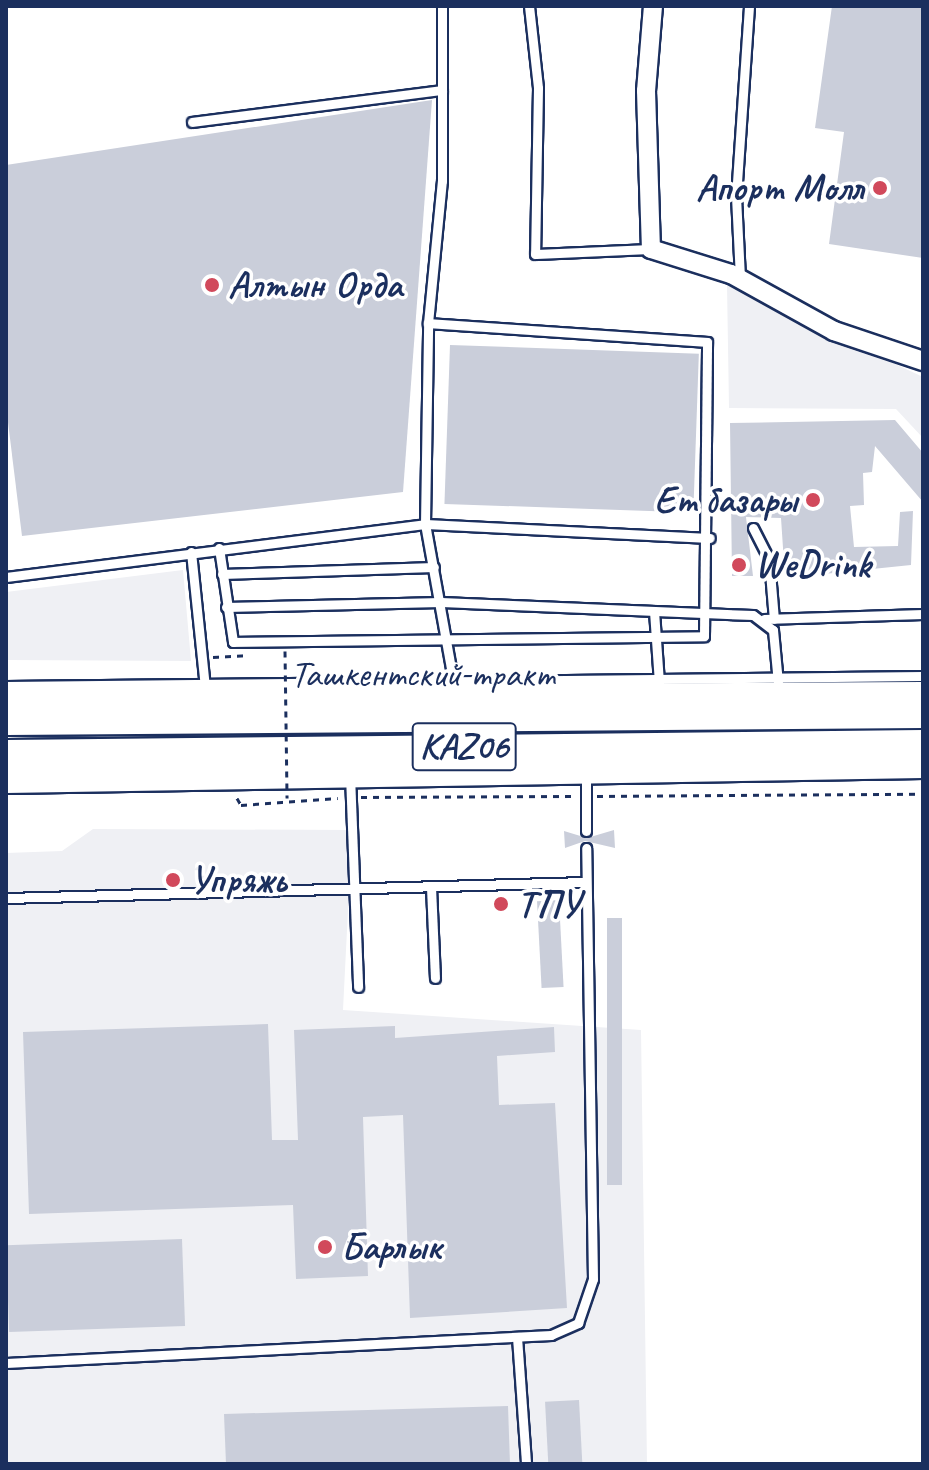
<!DOCTYPE html>
<html>
<head>
<meta charset="utf-8">
<style>
	body { margin:0 }
	#map { position:relative; width:929px; height:1470px; overflow:hidden; background:#fff; font-family:Caveat,sans-serif }
	div>[style] { position:absolute }
	[style*='--x'] { left:calc(var(--x)*1px); top:calc(var(--y)*1px); width:calc(var(--w)*1px); rotate:calc(var(--a)*1deg) }
	.built>* { inset:0; background:#eff0f4 }
	.building>* { inset:0; background:#caceda; transform-origin:0 0 }
	.path>* { height:3px; margin-top:-1.5px; transform-origin:0; background:repeating-linear-gradient(90deg,#1b2f5e 0 6px,transparent 0 12px) }
	.roads { filter:drop-shadow(2px 0 #1b2f5e) drop-shadow(-2px 0 #1b2f5e) drop-shadow(0 2px #1b2f5e) drop-shadow(0 -2px #1b2f5e) }
	.lane>* { height:9px; margin:-4.5px; padding:0 4.5px; transform-origin:4.5px; border-radius:4.5px; background:#fff }
	.street>* { height:18px; margin:-9px; padding:0 9px; transform-origin:9px; border-radius:9px; background:#fff }
	.secondary>* { height:24px; margin:-12px; padding:0 12px; transform-origin:12px; border-radius:12px; background:#fff }
	.highway>* { height:32px; margin:-16px; padding:0 16px; transform-origin:16px; border-radius:16px; background:#fff }
	.path-bridge>* { height:3px; margin-top:-1.5px; transform-origin:0; background:repeating-linear-gradient(90deg,#1b2f5e 0 6px,transparent 0 12px) }
	.dots>* { width:22px; height:22px; translate:-50% -50%; box-sizing:border-box; border:4px solid #fff; border-radius:50% }
	span { translate:-50% -50%; white-space:nowrap; text-align:center; line-height:1.15; -webkit-text-stroke:7px #fff; paint-order:stroke }
	.shield-label span { padding:2px 6px; background:#fff; border:2px solid; border-radius:6px; -webkit-text-stroke-width:0 }
	.shield-label { font-size:36px; color:#1b2f5e; font-weight:700 }
	.poi-label { font-size:38px; color:#1b2f5e; font-weight:700 }
	.right { translate:-100% -50%; text-align:right }
	.left { translate:0 -50%; text-align:left }
	.street-label { font-size:38px; color:#1b2f5e }
	.frame { position:absolute; inset:0; border:8px solid #1b2f5e; pointer-events:none }
</style>
</head>
<body>
<div id="map">
	<div class="built">
		<i style="clip-path:polygon(727px 285px,923px 377px,923px 438px,896px 409px,729px 408px)"></i>
		<i style="clip-path:polygon(183px 570px,191px 661px,6px 660px,6px 592px)"></i>
		<i style="clip-path:polygon(93px 829px,352px 830px,343px 1010px,641px 1030px,647px 1464px,6px 1464px,6px 853px,62px 851px)"></i>
	</div>
	<div class="building">
		<i style="clip-path:polygon(832px 6px,923px 6px,923px 258px,829px 244px,844px 132px,815px 128px)"></i>
		<i style="clip-path:polygon(432px 100px,403px 492px,22px 536px,6px 406px,6px 165px)"></i>
		<i style="left:450px;top:345px;width:249px;height:159px;rotate:2deg"></i>
		<i style="clip-path:polygon(895px 420px,923px 453px,923px 502px,875px 446px,872px 472px,863px 473px,864px 505px,850px 506px,854px 547px,898px 546px,900px 512px,913px 511px,911px 565px,785px 578px,781px 518px,746px 517px,753px 576px,732px 576px,730px 423px)"></i>
		<i style="clip-path:polygon(614px 830px,615px 848px,585px 841px,565px 848px,564px 831px,587px 838px)"></i>
		<i style="left:559px;top:900px;width:87px;height:22px;rotate:87deg"></i>
		<i style="left:607px;top:918px;width:15px;height:267px"></i>
		<i style="clip-path:polygon(268px 1024px,272px 1140px,298px 1140px,294px 1030px,395px 1026px,395px 1038px,554px 1027px,555px 1052px,497px 1056px,499px 1105px,555px 1103px,567px 1308px,410px 1318px,403px 1115px,363px 1117px,368px 1276px,296px 1279px,293px 1205px,29px 1214px,23px 1032px)"></i>
		<i style="left:182px;top:1239px;width:87px;height:176px;rotate:88deg"></i>
		<i style="left:579px;top:1400px;width:64px;height:34px;rotate:87deg"></i>
		<i style="clip-path:polygon(508px 1406px,510px 1464px,226px 1464px,224px 1414px)"></i>
	</div>
	<div class="path">
		<i style="--x:213;--y:657;--w:33;--a:-3"></i>
		<i style="--x:597;--y:796;--w:326;--a:-0.4"></i>
		<i style="--x:361;--y:797;--w:213;--a:-0.3"></i>
		<i style="--x:237;--y:798;--w:8;--a:60"></i>
		<i style="--x:241;--y:805;--w:97;--a:-4.1"></i>
	</div>
	<div class="roads">
		<div class="lane">
			<i style="--x:529;--y:6;--w:82;--a:83.7"></i>
			<i style="--x:538;--y:88;--w:166;--a:91"></i>
			<i style="--x:535;--y:254;--w:116;--a:-2.5"></i>
			<i style="--x:192;--y:122;--w:252;--a:-7.3"></i>
			<i style="--x:740;--y:278;--w:81;--a:-92.8"></i>
			<i style="--x:736;--y:197;--w:191;--a:-86.1"></i>
			<i style="--x:753;--y:528;--w:36;--a:63"></i>
			<i style="--x:769;--y:560;--w:59;--a:85.2"></i>
			<i style="--x:219;--y:548;--w:95;--a:81.5"></i>
			<i style="--x:233;--y:642;--w:471;--a:-0.7"></i>
			<i style="--x:704;--y:636;--w:294;--a:-89.4"></i>
			<i style="--x:707;--y:342;--w:280;--a:-176.1"></i>
			<i style="--x:191;--y:552;--w:137;--a:84.1"></i>
			<i style="--x:222;--y:574;--w:212;--a:-1.9"></i>
			<i style="--x:6;--y:577;--w:422;--a:-7.2"></i>
			<i style="--x:425;--y:524;--w:201;--a:-89.1"></i>
			<i style="--x:428;--y:323;--w:143;--a:-84.4"></i>
			<i style="--x:442;--y:181;--w:175;--a:-90"></i>
			<i style="--x:226;--y:607;--w:215;--a:-1.3"></i>
			<i style="--x:441;--y:602;--w:312;--a:2.4"></i>
			<i style="--x:753;--y:615;--w:25;--a:37"></i>
			<i style="--x:773;--y:630;--w:53;--a:84.6"></i>
			<i style="--x:654;--y:611;--w:72;--a:86"></i>
			<i style="--x:764;--y:619;--w:159;--a:-1.8"></i>
			<i style="--x:454;--y:685;--w:164;--a:-100.2"></i>
			<i style="--x:425;--y:524;--w:285;--a:2.8"></i>
			<i style="--x:6;--y:686;--w:917;--a:-0.62"></i>
			<i style="--x:586;--y:773;--w:58;--a:90"></i>
			<i style="--x:350;--y:775;--w:212;--a:87.8"></i>
			<i style="--x:431;--y:887;--w:91;--a:87.5"></i>
			<i style="--x:6;--y:898;--w:580;--a:-1.58"></i>
			<i style="--x:517;--y:1337;--w:127;--a:85.9"></i>
			<i style="--x:6;--y:1363;--w:546;--a:-2.94"></i>
			<i style="--x:551;--y:1335;--w:30;--a:-24"></i>
			<i style="--x:578;--y:1323;--w:46;--a:-71.2"></i>
			<i style="--x:593;--y:1279;--w:431;--a:-90.9"></i>
		</div>
		<div class="street">
			<i style="--x:653;--y:6;--w:85;--a:94.7"></i>
			<i style="--x:646;--y:91;--w:158;--a:88.2"></i>
			<i style="--x:651;--y:249;--w:84;--a:17.4"></i>
			<i style="--x:731;--y:274;--w:118;--a:29"></i>
			<i style="--x:834;--y:331;--w:94;--a:18.6"></i>
		</div>
		<div class="secondary">
			<i style="--x:6;--y:699;--w:917;--a:-0.31"></i>
			<i style="--x:6;--y:781;--w:917;--a:-0.94"></i>
		</div>
		<div class="highway">
			<i style="--x:6;--y:719;--w:917;--a:-0.44"></i>
			<i style="--x:6;--y:756;--w:917;--a:-0.62"></i>
		</div>
	</div>
	<div class="path-bridge">
		<i style="--x:285;--y:651;--w:147;--a:89.2"></i>
	</div>
	<div class="dots">
		<i style="left:880px;top:188px;background:#d1495b"></i>
		<i style="left:212px;top:285px;background:#d1495b"></i>
		<i style="left:813px;top:500px;background:#d1495b"></i>
		<i style="left:739px;top:565px;background:#d1495b"></i>
		<i style="left:173px;top:880px;background:#d1495b"></i>
		<i style="left:501px;top:904px;background:#d1495b"></i>
		<i style="left:325px;top:1247px;background:#d1495b"></i>
	</div>
	<div class="shield-label">
		<span style="left:464px;top:747px">KАZ06</span>
	</div>
	<div class="poi-label">
		<span class="right" style="left:864px;top:188px">Апорт Молл</span>
		<span class="left" style="left:228px;top:285px">Алтын Орда</span>
		<span class="right" style="left:797px;top:500px">Ет базары</span>
		<span class="left" style="left:755px;top:565px">WeDrink</span>
		<span class="left" style="left:189px;top:880px">Упряжь</span>
		<span class="left" style="left:517px;top:904px">ТПУ</span>
		<span class="left" style="left:341px;top:1247px">Барлык</span>
	</div>
	<div class="street-label">
		<span style="left:422px;top:674px">Ташкентский тракт</span>
	</div>
	<div class="frame"></div>
</div>
</body>
</html>
